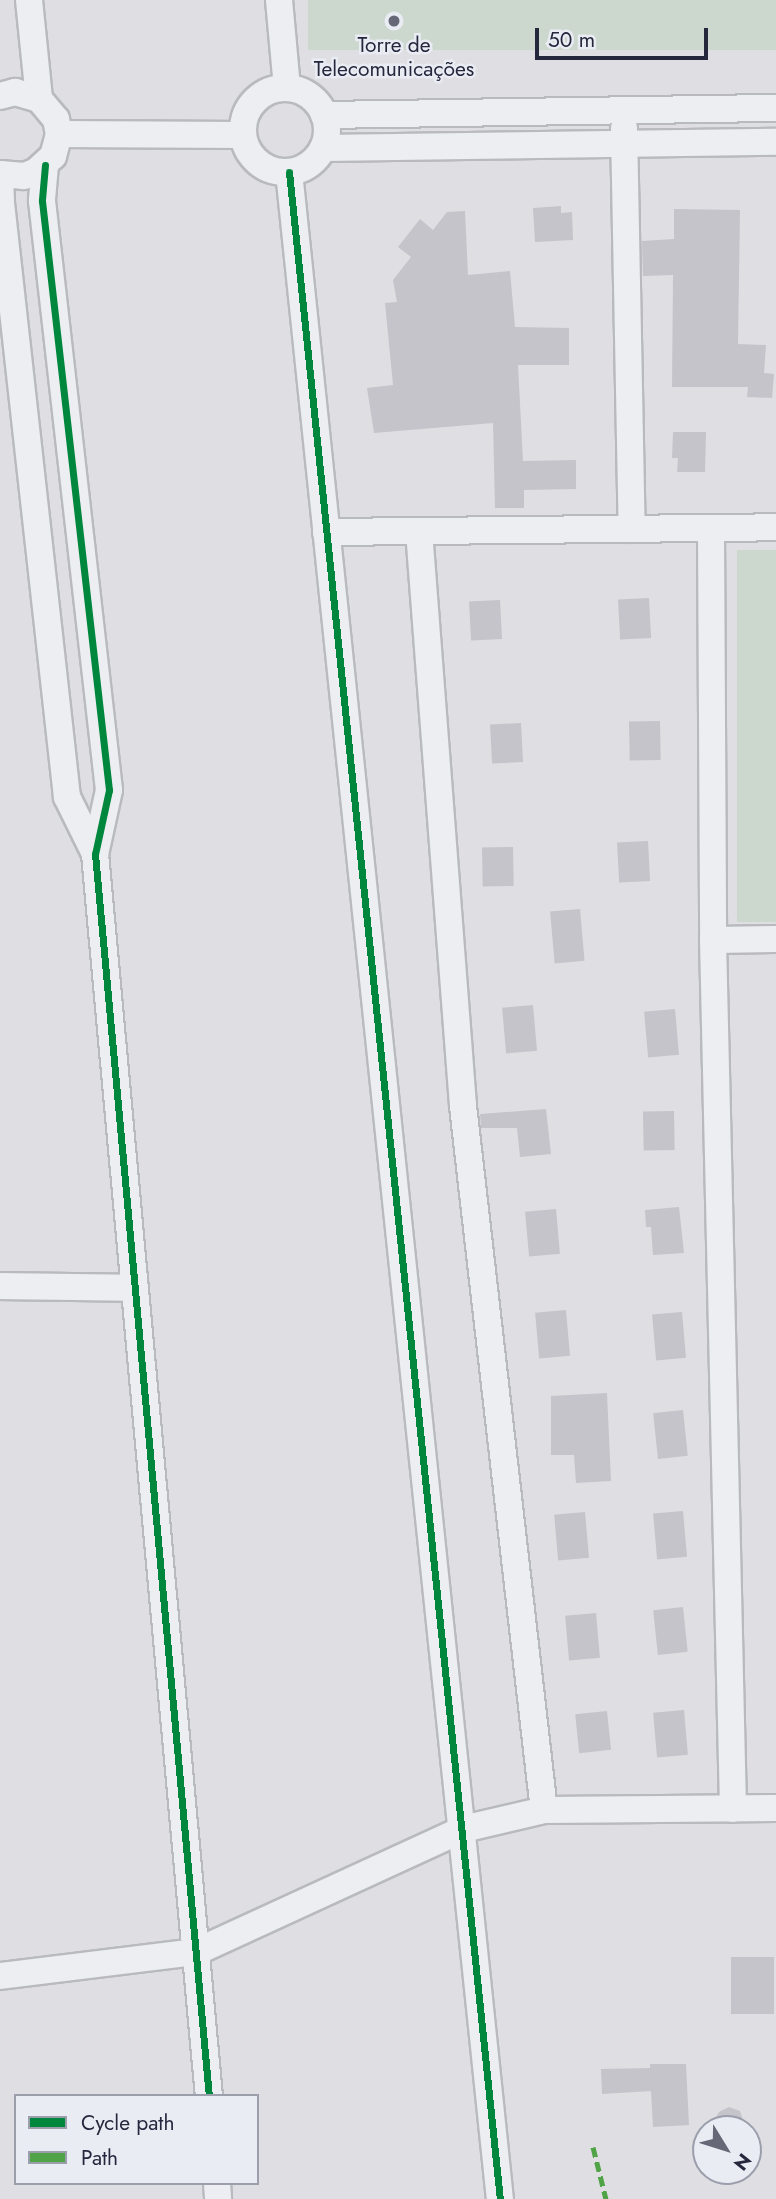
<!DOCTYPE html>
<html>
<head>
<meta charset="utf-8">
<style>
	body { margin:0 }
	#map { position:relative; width:776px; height:2199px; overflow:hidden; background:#dedee3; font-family:Jost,sans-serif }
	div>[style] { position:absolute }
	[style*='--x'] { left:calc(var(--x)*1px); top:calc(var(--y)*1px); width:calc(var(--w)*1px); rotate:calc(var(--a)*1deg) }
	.green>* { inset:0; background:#ccd7ce; transform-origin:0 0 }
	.building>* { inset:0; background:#c4c4ca; transform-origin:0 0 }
	.roads { filter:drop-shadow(2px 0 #b9babf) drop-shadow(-2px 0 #b9babf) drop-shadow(0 2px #b9babf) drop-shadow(0 -2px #b9babf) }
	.minor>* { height:26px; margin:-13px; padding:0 13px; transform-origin:13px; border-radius:13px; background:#edeef1 }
	.minor>.ring { margin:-13px; padding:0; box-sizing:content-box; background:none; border:26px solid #edeef1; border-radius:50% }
	.quiet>* { height:5px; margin-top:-2.5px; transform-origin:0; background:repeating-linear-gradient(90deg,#50a346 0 10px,transparent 0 15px) }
	.cycleway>* { height:7px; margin:-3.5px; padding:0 3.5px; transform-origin:3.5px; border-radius:3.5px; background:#00873e }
	.dots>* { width:19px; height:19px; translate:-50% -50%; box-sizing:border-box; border:4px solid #eaecf4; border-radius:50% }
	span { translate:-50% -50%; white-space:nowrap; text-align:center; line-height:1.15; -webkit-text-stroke:5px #eaecf4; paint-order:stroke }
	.poi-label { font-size:21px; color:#25283d }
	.legend { position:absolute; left:14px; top:2094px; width:245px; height:91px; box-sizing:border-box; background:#eaecf4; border:2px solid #9b9eab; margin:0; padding:9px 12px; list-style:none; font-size:21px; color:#25283d }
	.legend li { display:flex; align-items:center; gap:14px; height:35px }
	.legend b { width:35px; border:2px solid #9b9eab }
	.north { position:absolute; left:692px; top:2115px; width:70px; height:70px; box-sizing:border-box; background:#eaecf4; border:2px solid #9b9eab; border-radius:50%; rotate:128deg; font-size:19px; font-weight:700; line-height:28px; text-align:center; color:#25283d }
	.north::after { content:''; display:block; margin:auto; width:24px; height:32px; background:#666877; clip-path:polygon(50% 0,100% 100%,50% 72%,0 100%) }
	.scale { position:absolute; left:535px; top:28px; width:173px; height:32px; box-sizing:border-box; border:4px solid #25283d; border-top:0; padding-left:9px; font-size:21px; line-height:24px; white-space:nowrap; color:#25283d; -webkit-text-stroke:5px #eaecf4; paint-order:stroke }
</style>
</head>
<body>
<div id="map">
	<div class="green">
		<i style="left:308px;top:0;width:468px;height:50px"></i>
		<i style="left:737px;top:550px;width:39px;height:372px"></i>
	</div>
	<div class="building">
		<i style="clip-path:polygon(561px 206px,561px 213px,572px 212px,573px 240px,535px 242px,533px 208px)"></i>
		<i style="clip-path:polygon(674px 209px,740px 210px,738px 344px,766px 345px,764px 373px,774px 374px,772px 398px,747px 397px,748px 387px,672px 387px,673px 275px,643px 276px,642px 241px,674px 239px)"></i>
		<i style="clip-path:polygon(465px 211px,468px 275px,510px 271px,515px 327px,569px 328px,569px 365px,518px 365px,523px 461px,576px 460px,576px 489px,524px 490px,524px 508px,495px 508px,493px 423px,374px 433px,367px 388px,393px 385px,385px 303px,397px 302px,393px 280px,411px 257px,398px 247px,420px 219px,433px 230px,447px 212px)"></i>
		<i style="clip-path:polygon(673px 432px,706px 432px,705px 472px,677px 472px,678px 458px,672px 458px)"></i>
		<i style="left:649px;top:598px;width:40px;height:31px;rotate:87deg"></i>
		<i style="left:500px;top:600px;width:39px;height:31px;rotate:87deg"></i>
		<i style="left:660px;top:721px;width:39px;height:31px;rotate:89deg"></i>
		<i style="left:521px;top:723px;width:39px;height:31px;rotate:87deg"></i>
		<i style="left:648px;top:841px;width:40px;height:31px;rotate:87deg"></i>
		<i style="left:513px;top:847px;width:39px;height:31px;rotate:89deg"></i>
		<i style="left:580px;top:909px;width:52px;height:30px;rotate:85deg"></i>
		<i style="left:533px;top:1005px;width:46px;height:31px;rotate:85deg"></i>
		<i style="left:675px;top:1009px;width:46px;height:31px;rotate:85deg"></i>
		<i style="clip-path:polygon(546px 1109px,551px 1154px,520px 1157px,517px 1128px,481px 1128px,480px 1114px)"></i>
		<i style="left:674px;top:1111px;width:39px;height:31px;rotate:89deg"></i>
		<i style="clip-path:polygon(679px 1207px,684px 1253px,653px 1255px,651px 1227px,646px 1227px,645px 1210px)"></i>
		<i style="left:556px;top:1209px;width:45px;height:31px;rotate:85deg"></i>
		<i style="left:566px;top:1310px;width:46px;height:31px;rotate:85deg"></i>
		<i style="left:682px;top:1312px;width:46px;height:30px;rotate:85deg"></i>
		<i style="clip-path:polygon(607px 1393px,611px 1481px,576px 1483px,574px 1455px,551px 1455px,551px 1396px)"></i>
		<i style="left:683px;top:1410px;width:46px;height:30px;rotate:84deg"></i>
		<i style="left:683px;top:1511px;width:46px;height:30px;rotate:85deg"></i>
		<i style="left:585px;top:1512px;width:46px;height:31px;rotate:85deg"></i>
		<i style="left:683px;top:1607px;width:45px;height:30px;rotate:84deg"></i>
		<i style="left:596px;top:1613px;width:45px;height:31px;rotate:85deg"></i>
		<i style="left:684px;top:1710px;width:45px;height:31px;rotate:85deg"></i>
		<i style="left:607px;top:1711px;width:39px;height:32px;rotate:84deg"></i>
		<i style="left:731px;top:1957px;width:43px;height:57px"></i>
		<i style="clip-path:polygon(650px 2064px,686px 2064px,689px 2125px,653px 2127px,651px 2091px,602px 2094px,601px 2069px,650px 2068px)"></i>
		<i style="clip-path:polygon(729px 2107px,740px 2111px,746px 2129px,709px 2129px,719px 2112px)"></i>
	</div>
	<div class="roads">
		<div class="minor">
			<i style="--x:29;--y:0;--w:100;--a:84.2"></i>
			<i style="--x:279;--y:0;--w:88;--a:84.8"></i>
			<i class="ring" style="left:243px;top:88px;width:58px;height:58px"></i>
			<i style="--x:0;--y:96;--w:16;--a:-15"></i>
			<i style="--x:15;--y:92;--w:25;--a:16"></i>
			<i style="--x:39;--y:99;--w:26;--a:50"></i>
			<i style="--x:56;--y:119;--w:15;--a:79"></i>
			<i style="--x:59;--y:134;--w:23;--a:105"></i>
			<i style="--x:53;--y:156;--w:24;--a:138"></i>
			<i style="--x:35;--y:172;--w:12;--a:160"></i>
			<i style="--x:24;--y:176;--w:24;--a:-175"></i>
			<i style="--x:324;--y:115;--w:452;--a:-0.9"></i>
			<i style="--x:624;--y:128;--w:401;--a:88.9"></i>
			<i style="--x:59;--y:134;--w:184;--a:0.3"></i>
			<i style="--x:323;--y:148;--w:453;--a:-0.8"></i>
			<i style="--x:45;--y:165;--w:36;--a:95"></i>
			<i style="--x:42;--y:201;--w:593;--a:83.51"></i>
			<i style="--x:109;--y:790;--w:66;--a:102.3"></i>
			<i style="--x:95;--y:854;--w:1247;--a:84.76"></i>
			<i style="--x:289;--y:172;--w:2038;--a:84.06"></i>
			<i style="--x:0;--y:174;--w:29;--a:88"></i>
			<i style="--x:1;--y:203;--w:598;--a:83.66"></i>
			<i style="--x:67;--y:797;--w:64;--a:63.8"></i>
			<i style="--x:711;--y:528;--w:412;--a:89.7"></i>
			<i style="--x:713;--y:940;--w:869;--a:88.68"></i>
			<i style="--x:419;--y:531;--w:577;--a:85.62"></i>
			<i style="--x:463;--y:1106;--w:709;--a:83.44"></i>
			<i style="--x:326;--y:532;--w:450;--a:-0.6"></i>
			<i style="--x:713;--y:940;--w:63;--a:-0.9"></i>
			<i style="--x:0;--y:1286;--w:135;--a:0.8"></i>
			<i style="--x:0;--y:1976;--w:197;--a:-7"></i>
			<i style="--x:196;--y:1952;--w:294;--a:-24.7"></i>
			<i style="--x:463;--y:1829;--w:83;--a:-13.2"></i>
			<i style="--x:544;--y:1810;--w:232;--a:-0.5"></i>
			<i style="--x:217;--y:2183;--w:16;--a:86"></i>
		</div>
	</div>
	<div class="quiet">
		<i style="--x:593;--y:2147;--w:54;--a:76"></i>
	</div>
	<div class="cycleway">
		<i style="--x:45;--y:165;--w:36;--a:95"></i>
		<i style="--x:42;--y:201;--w:593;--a:83.51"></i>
		<i style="--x:109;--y:790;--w:66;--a:102.3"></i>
		<i style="--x:95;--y:854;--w:1247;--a:84.76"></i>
		<i style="--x:289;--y:172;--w:2038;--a:84.06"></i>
	</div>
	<div class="dots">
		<i style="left:394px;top:21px;background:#666877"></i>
	</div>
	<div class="poi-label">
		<span style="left:394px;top:57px">Torre de<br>Telecomunicações</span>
	</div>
	<ul class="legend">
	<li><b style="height:9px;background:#00873e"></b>Cycle path</li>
	<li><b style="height:9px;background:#50a346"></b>Path</li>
	</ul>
	<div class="north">N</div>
	<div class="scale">50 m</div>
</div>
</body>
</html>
